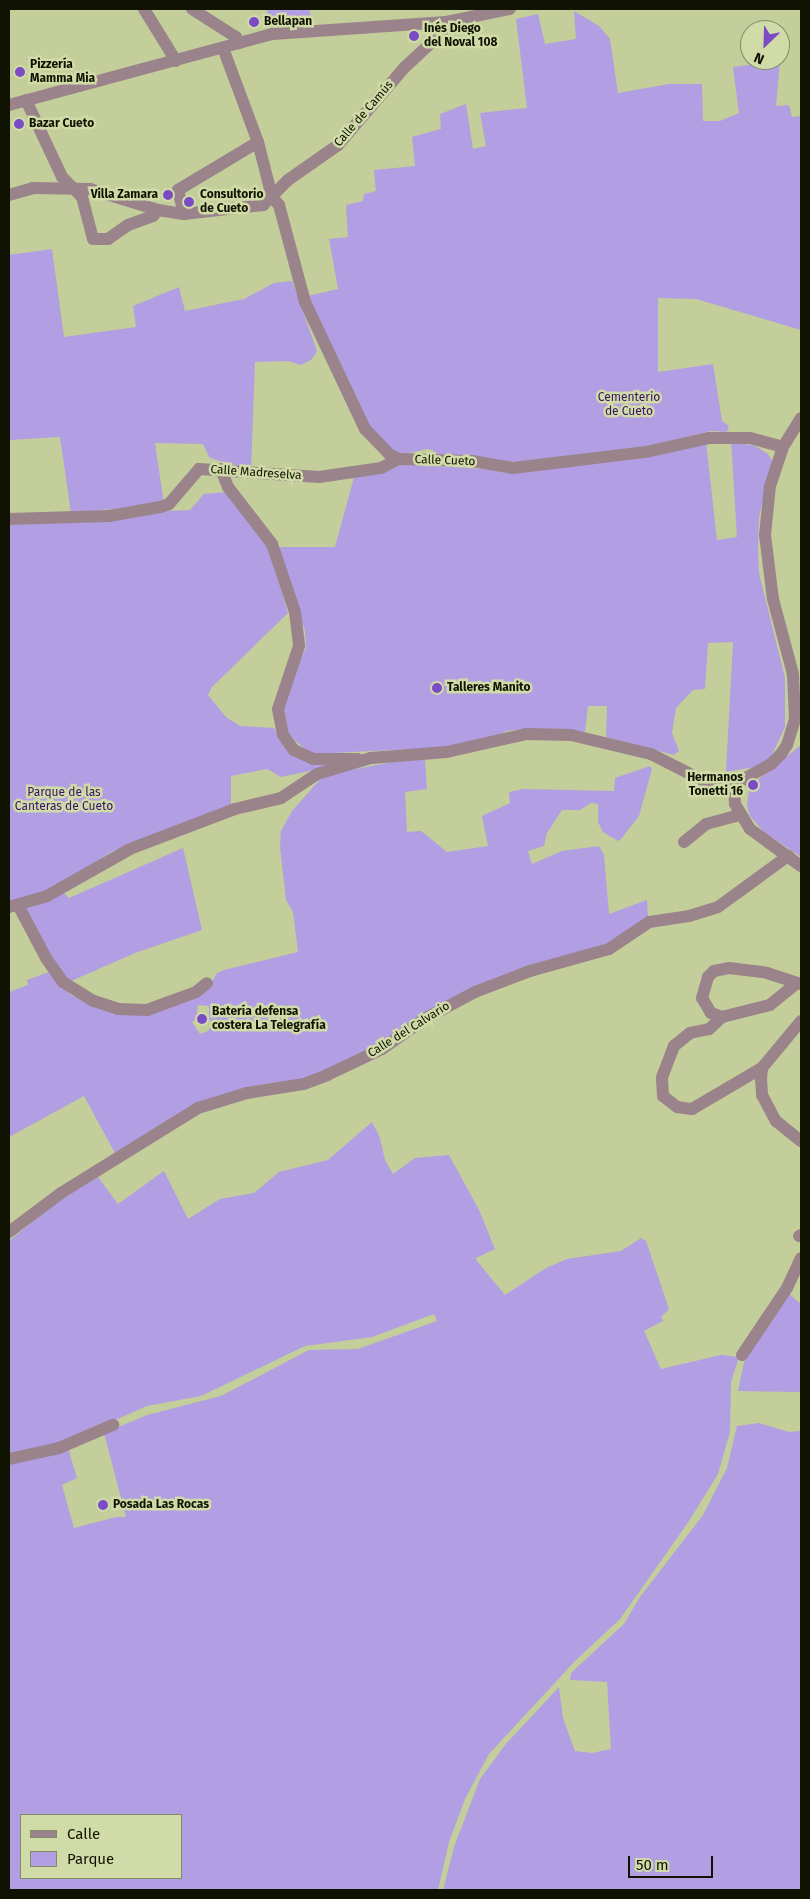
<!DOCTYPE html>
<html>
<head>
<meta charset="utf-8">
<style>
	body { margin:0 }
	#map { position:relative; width:810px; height:1899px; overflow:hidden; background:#c3ce9b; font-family:"Fira Sans",sans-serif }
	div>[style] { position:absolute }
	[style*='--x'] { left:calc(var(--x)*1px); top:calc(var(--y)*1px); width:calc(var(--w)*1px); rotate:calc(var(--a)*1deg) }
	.green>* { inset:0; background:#b29ee2 }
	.minor>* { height:12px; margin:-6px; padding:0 6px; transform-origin:6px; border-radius:6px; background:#9b838b }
	.dots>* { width:14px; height:14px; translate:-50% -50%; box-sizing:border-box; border:2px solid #d0dba8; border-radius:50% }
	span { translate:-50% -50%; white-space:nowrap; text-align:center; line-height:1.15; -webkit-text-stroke:5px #d0dba8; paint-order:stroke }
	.poi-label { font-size:12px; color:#101302; font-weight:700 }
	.left { translate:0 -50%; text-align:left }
	.right { translate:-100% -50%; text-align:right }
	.street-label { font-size:12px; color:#101302 }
	.park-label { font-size:12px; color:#391368 }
	.frame { position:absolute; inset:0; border:10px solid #101302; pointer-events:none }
	.legend { position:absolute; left:20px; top:1814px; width:162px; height:65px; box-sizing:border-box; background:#d0dba8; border:1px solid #838b66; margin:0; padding:6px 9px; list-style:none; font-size:15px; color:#101302 }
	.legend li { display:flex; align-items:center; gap:10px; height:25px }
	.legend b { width:25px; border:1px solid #838b66 }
	.north { position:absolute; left:740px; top:20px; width:50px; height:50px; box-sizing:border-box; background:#d0dba8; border:1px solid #838b66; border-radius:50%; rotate:204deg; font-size:14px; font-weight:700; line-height:20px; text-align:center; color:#101302 }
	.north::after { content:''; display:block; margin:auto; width:18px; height:22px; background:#7a4bc4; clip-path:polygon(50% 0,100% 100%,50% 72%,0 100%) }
	.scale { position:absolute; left:628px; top:1856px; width:85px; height:22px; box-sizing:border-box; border:2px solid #101302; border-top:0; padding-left:6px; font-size:15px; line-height:18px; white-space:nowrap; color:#101302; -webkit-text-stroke:4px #d0dba8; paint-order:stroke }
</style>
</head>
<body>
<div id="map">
	<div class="green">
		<i style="clip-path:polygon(267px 9px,309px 9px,312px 20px,269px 26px)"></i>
		<i style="clip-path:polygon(574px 11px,599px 26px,610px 39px,618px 93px,669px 84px,702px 84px,703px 121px,720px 121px,739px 113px,733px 67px,780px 61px,776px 106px,789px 105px,792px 117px,801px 116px,801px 330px,696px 299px,658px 298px,658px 372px,713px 364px,722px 421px,729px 426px,727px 432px,711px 431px,655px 445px,519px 462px,435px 458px,433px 450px,427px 449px,405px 454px,393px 451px,373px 436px,308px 296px,338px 289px,329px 239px,348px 237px,346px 205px,363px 201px,364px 194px,376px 191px,374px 170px,415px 166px,412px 137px,441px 129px,440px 114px,466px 104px,473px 149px,486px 146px,480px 113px,527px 108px,516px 19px,538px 14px,545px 44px,576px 39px)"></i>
		<i style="clip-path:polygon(52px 249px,64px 337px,136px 327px,133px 306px,179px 287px,185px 311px,244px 299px,274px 283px,292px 281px,317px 351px,312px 359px,301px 365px,288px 361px,255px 362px,251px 470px,210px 458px,203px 444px,155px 443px,164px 504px,71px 513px,60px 437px,9px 440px,9px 255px)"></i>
		<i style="clip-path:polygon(731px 441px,755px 446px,768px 454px,772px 461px,759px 517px,758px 549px,759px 573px,785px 678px,785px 727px,770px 759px,755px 767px,726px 772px,733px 642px,708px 643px,705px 689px,693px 690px,676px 708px,672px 733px,679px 751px,674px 755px,606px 737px,607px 706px,588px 706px,585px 732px,526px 729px,506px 731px,491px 739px,455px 747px,311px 754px,289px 735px,282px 699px,306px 648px,305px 631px,277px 547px,335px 547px,354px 477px,406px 464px,531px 472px,706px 442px,717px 540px,737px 537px)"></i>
		<i style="clip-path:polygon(225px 492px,269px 547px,288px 613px,212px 687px,208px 695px,226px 717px,240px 726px,274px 728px,284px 745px,343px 764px,281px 777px,267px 769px,231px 776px,231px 806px,111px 852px,59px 886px,9px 904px,9px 525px,100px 521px,165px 511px,190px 510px,204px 494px)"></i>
		<i style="clip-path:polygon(801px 745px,801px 857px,764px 832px,750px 816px,747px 805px,749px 791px,756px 786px,754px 783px)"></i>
		<i style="clip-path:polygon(evenodd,403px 760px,425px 760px,427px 789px,405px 792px,407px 832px,421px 831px,447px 852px,488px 846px,482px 816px,510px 803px,509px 792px,523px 789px,614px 791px,615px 778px,650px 766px,652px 769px,639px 816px,621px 839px,618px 841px,603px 832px,598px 822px,598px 804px,591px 803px,580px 810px,562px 810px,547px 833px,544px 846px,528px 851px,532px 864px,562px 851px,599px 846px,604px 855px,609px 914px,647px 900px,648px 916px,614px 941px,495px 979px,380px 1045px,306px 1080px,264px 1084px,230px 1094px,116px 1155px,84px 1096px,9px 1137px,9px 992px,28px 985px,27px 980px,49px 972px,71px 995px,90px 1004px,125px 1013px,208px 989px,217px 973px,224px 970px,298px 952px,293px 912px,286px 900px,280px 847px,281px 831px,292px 811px,324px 775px,403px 760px,198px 1005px,209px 1006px,209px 1019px,212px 1024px,208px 1031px,200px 1034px,192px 1022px,196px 1019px,198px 1005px)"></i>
		<i style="clip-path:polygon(183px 848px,202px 930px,135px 953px,69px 982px,59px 973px,24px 907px,63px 892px,69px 898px)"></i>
		<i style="clip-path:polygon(evenodd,372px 1122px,380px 1138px,385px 1160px,393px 1174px,415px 1158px,449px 1155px,479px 1210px,495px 1249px,476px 1258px,477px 1261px,505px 1295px,546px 1268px,567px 1259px,621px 1251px,641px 1238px,646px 1241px,669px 1309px,661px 1317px,663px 1321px,644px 1331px,661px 1369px,721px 1355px,739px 1357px,731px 1382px,730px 1432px,718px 1474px,689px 1521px,620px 1619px,575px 1661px,489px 1754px,465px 1799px,449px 1842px,438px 1890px,9px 1890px,9px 1464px,68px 1448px,77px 1478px,62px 1485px,74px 1528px,116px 1517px,126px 1517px,104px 1433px,147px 1415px,221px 1396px,309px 1350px,358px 1349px,437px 1321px,434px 1314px,372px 1337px,305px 1346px,201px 1396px,147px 1406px,63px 1443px,9px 1456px,9px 1241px,57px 1202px,98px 1177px,118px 1204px,164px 1171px,188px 1219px,220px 1199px,254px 1193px,279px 1172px,328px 1160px,372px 1122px,21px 1815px,181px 1815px,181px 1878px,21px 1878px,21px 1815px)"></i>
		<i style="clip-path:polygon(788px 1293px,801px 1304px,801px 1392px,738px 1391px,745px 1358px)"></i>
		<i style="clip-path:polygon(759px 1423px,789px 1432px,801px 1431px,801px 1890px,443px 1890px,454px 1847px,480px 1779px,505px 1745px,559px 1687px,563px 1718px,575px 1751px,592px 1753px,611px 1749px,607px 1682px,570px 1680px,571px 1673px,624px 1624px,640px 1597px,703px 1515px,727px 1468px,737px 1426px)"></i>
	</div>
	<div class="minor">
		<i style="--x:144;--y:9;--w:61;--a:58.4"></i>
		<i style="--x:192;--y:9;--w:52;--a:32.5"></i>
		<i style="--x:236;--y:37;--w:7;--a:63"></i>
		<i style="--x:223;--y:48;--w:100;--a:69.6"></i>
		<i style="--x:258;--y:142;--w:57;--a:75.7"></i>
		<i style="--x:272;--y:197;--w:11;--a:49"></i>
		<i style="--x:279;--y:205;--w:100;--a:75"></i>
		<i style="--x:305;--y:302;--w:140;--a:64.7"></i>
		<i style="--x:365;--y:429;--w:35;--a:46"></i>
		<i style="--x:389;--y:454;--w:11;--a:27"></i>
		<i style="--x:399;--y:459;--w:73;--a:1.6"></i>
		<i style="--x:472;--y:461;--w:42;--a:9.7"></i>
		<i style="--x:513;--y:468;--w:134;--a:-6.9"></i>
		<i style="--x:646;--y:452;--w:65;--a:-12.5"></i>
		<i style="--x:709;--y:438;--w:41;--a:0"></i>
		<i style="--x:750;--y:438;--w:34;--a:15"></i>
		<i style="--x:26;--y:100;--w:85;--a:64.9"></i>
		<i style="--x:62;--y:177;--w:28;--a:45"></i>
		<i style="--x:82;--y:197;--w:43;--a:75.3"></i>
		<i style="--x:93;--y:239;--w:15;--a:0"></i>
		<i style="--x:108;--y:239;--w:24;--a:-35"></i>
		<i style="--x:128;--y:225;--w:27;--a:-20"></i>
		<i style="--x:153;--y:216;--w:8;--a:-50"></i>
		<i style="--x:9;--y:105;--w:273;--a:-15.1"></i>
		<i style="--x:273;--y:34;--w:173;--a:-4"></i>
		<i style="--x:446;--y:22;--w:65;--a:-11.5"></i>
		<i style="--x:9;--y:195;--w:25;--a:-16"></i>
		<i style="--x:33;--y:188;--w:57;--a:1"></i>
		<i style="--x:90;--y:189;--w:71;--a:17.2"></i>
		<i style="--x:158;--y:210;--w:26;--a:9"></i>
		<i style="--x:184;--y:214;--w:80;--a:-6.5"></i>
		<i style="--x:263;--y:205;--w:35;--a:-45"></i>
		<i style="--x:288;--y:180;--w:61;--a:-35"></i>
		<i style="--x:338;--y:145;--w:101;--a:-49.4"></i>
		<i style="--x:404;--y:68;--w:57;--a:-42.9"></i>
		<i style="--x:446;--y:29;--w:7;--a:-90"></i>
		<i style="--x:184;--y:214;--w:25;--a:-104"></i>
		<i style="--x:178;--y:190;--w:93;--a:-31"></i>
		<i style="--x:801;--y:418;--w:34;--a:122"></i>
		<i style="--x:783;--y:447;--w:41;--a:108.4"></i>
		<i style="--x:770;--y:486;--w:49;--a:95.8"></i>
		<i style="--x:765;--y:535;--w:64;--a:82.9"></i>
		<i style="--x:773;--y:599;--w:78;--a:75.1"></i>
		<i style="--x:793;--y:674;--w:45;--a:87.5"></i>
		<i style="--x:795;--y:719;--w:27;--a:107"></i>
		<i style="--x:787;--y:745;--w:11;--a:124"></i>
		<i style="--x:781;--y:754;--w:14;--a:135"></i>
		<i style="--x:771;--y:764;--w:31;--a:151"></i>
		<i style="--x:744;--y:779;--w:14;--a:135"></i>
		<i style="--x:734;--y:789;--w:15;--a:86"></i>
		<i style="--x:735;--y:804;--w:29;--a:59"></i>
		<i style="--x:750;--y:829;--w:63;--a:36"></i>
		<i style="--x:221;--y:469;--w:19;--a:69"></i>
		<i style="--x:228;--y:487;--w:72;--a:52.3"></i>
		<i style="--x:272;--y:544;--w:72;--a:71.3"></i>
		<i style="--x:295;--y:612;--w:34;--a:83"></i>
		<i style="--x:299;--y:646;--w:66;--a:108.4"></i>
		<i style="--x:278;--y:709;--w:26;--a:79"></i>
		<i style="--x:283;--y:735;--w:19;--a:54"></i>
		<i style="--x:294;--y:750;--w:21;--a:25"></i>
		<i style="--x:313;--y:759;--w:45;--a:0"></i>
		<i style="--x:9;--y:519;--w:100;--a:-1.7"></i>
		<i style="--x:109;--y:516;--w:52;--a:-10"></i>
		<i style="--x:160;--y:507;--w:9;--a:-18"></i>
		<i style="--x:169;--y:504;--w:46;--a:-49.4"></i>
		<i style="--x:199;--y:469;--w:120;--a:3.8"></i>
		<i style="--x:319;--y:477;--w:63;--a:-8.3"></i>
		<i style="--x:381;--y:468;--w:20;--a:-27"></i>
		<i style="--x:684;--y:842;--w:28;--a:-39"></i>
		<i style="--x:706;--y:824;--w:35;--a:-15"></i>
		<i style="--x:18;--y:905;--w:60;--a:62.2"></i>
		<i style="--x:46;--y:958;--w:29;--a:55"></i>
		<i style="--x:63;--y:982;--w:36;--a:32"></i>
		<i style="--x:94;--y:1001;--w:25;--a:18"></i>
		<i style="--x:118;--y:1009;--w:29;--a:2"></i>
		<i style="--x:147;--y:1010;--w:52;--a:-20.2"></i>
		<i style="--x:196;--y:992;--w:14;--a:-39"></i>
		<i style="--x:9;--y:907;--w:40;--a:-16"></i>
		<i style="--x:47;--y:896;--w:95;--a:-29.5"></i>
		<i style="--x:130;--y:849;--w:112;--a:-20.9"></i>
		<i style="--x:235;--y:809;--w:47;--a:-13.4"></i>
		<i style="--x:281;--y:798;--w:43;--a:-33.7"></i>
		<i style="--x:317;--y:774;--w:56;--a:-16.5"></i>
		<i style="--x:371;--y:758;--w:76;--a:-4.5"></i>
		<i style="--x:447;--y:752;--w:81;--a:-12.8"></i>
		<i style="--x:526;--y:734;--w:45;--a:1.3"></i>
		<i style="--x:571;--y:735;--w:82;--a:13.4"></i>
		<i style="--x:651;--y:754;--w:59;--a:27"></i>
		<i style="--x:704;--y:781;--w:31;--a:15"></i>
		<i style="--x:797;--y:983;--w:35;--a:141"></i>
		<i style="--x:770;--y:1005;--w:49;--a:166"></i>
		<i style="--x:722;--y:1017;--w:12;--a:-160"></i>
		<i style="--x:711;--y:1013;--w:17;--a:-121"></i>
		<i style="--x:702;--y:998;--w:22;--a:-74"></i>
		<i style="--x:708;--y:977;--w:8;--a:-45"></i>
		<i style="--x:714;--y:971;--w:15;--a:-11"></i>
		<i style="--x:729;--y:968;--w:38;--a:7"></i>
		<i style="--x:767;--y:973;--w:36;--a:18"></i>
		<i style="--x:722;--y:1017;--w:18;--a:137"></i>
		<i style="--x:709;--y:1029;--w:19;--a:168"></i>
		<i style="--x:690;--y:1033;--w:21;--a:141"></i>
		<i style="--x:674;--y:1046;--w:34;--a:111"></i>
		<i style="--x:662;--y:1078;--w:18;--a:87"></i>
		<i style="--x:663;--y:1096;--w:18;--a:38"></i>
		<i style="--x:677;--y:1107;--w:15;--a:8"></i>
		<i style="--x:692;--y:1109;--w:81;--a:-30.4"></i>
		<i style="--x:801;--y:1021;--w:61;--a:129.7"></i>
		<i style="--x:762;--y:1068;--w:11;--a:95"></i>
		<i style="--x:761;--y:1079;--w:16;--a:86"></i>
		<i style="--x:762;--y:1095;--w:30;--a:62"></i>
		<i style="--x:776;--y:1121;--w:32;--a:39"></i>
		<i style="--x:9;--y:1232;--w:65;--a:-36.9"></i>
		<i style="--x:61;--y:1193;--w:161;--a:-31.8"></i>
		<i style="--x:198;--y:1108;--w:51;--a:-17"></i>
		<i style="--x:247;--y:1093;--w:58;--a:-9"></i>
		<i style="--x:304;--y:1084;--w:25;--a:-21"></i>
		<i style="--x:327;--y:1075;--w:61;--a:-25.3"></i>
		<i style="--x:382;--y:1049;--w:54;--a:-35.2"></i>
		<i style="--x:426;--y:1018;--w:55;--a:-28"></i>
		<i style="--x:475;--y:992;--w:59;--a:-20.9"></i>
		<i style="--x:530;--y:971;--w:82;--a:-15.6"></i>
		<i style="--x:609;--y:949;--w:48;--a:-34"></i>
		<i style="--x:649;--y:922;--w:40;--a:-8.5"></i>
		<i style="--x:689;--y:916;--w:30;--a:-17"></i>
		<i style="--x:718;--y:907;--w:87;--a:-36.1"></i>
		<i style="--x:799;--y:1236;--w:2;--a:-27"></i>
		<i style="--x:742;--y:1355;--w:81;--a:-56.1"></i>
		<i style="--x:787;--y:1288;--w:33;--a:-65"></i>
		<i style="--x:9;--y:1459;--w:51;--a:-12.4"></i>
		<i style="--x:59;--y:1448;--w:59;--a:-23.1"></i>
	</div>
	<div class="dots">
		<i style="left:254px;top:22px;background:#7a4bc4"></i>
		<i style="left:414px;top:36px;background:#7a4bc4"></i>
		<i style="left:20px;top:72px;background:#7a4bc4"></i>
		<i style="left:19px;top:124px;background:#7a4bc4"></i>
		<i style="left:168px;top:195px;background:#7a4bc4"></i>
		<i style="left:189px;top:202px;background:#7a4bc4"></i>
		<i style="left:437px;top:688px;background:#7a4bc4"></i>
		<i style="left:753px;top:785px;background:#7a4bc4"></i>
		<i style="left:202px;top:1019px;background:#7a4bc4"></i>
		<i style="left:103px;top:1505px;background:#7a4bc4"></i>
	</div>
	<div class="poi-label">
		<span class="left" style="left:264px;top:22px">Bellapan</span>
		<span class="left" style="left:424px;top:36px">Inés Diego<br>del Noval 108</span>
		<span class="left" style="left:30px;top:72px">Pizzería<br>Mamma Mia</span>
		<span class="left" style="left:29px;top:124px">Bazar Cueto</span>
		<span class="right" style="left:158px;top:195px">Villa Zamara</span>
		<span class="left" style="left:200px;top:202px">Consultorio<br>de Cueto</span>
		<span class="left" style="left:447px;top:688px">Talleres Manito</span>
		<span class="right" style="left:743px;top:785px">Hermanos<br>Tonetti 16</span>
		<span class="left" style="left:212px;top:1019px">Batería defensa<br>costera La Telegrafía</span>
		<span class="left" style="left:113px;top:1505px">Posada Las Rocas</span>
	</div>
	<div class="street-label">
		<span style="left:364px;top:114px;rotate:-49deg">Calle de Camús</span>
		<span style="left:445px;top:461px;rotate:2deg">Calle Cueto</span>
		<span style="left:256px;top:473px;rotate:4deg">Calle Madreselva</span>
		<span style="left:409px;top:1030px;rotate:-32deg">Calle del Calvario</span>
	</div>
	<div class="park-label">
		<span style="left:629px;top:405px">Cementerio<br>de Cueto</span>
		<span style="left:64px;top:800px">Parque de las<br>Canteras de Cueto</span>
	</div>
	<div class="frame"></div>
	<ul class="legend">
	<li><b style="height:6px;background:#9b838b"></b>Calle</li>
	<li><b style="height:14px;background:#b29ee2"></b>Parque</li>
	</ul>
	<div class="north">N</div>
	<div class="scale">50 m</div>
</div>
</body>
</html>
